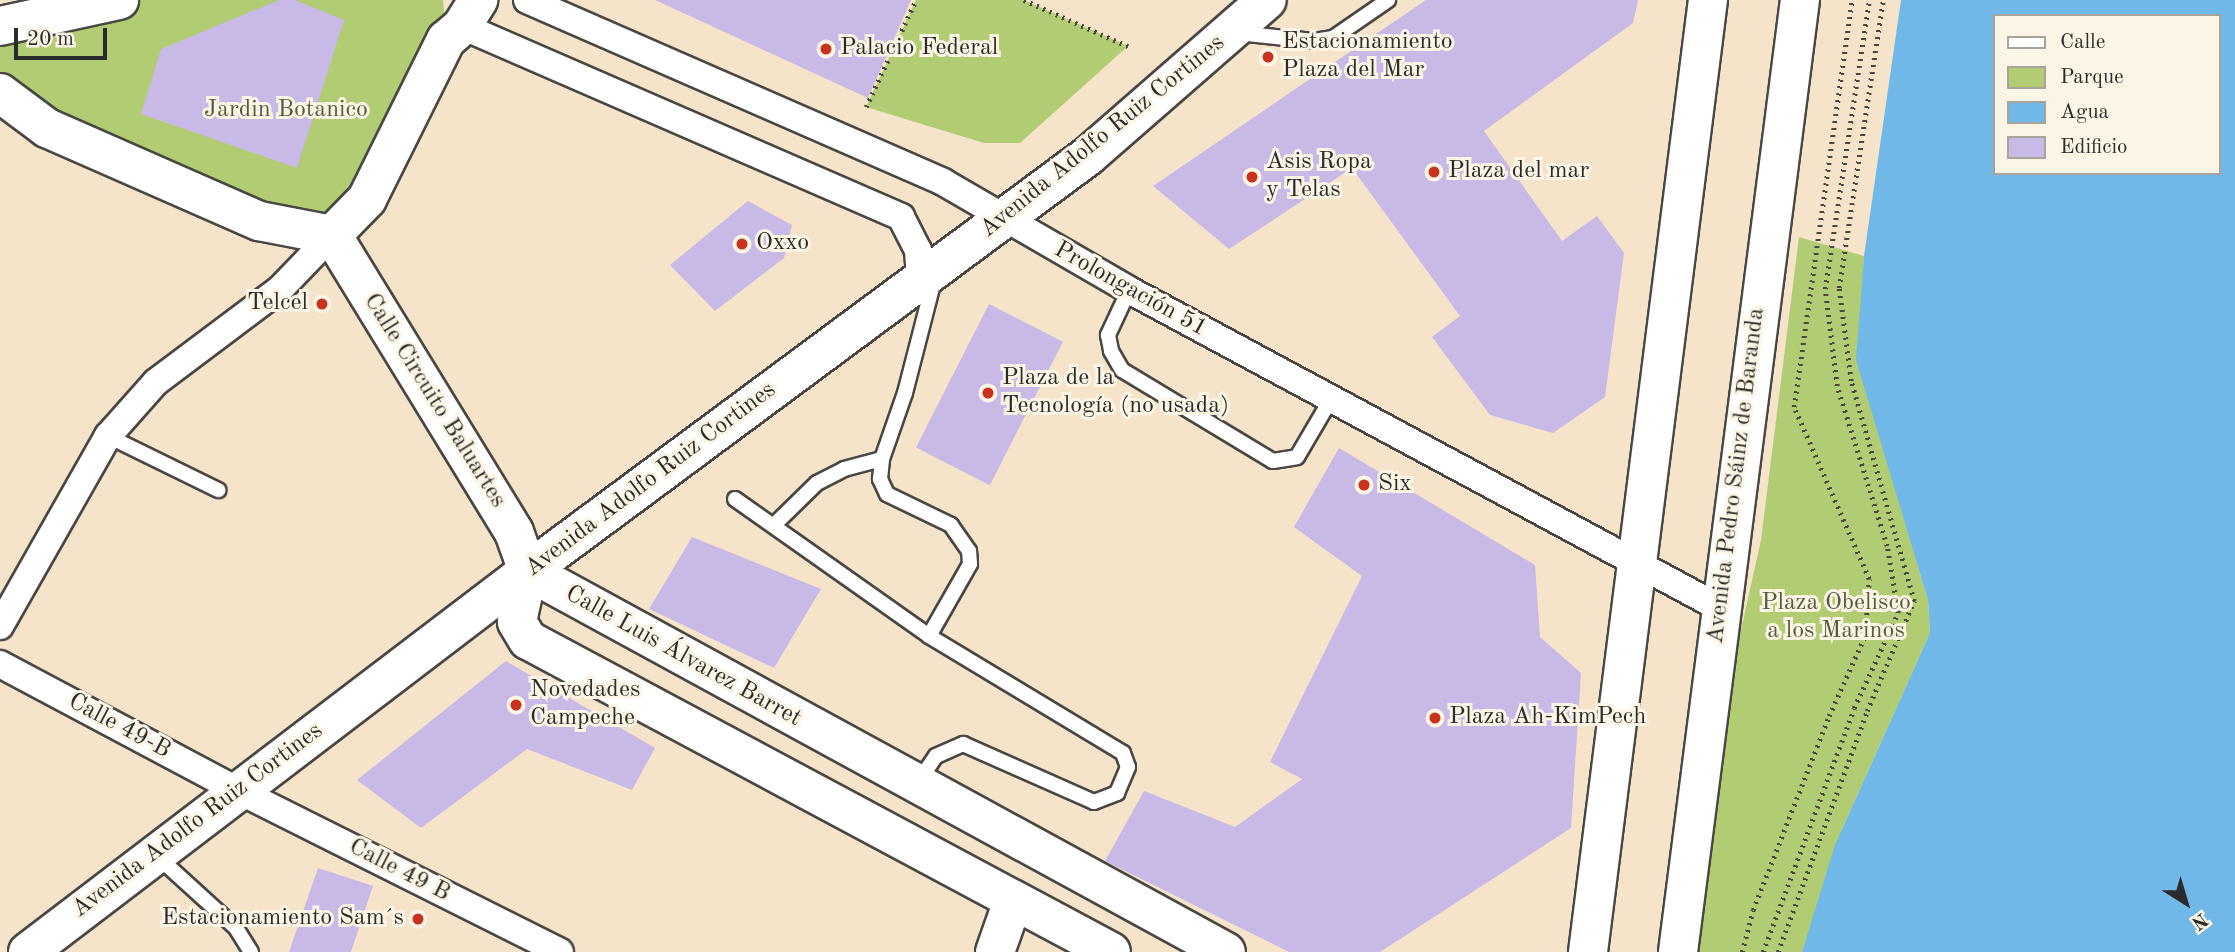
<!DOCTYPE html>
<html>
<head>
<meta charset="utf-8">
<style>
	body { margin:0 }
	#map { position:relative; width:2235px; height:952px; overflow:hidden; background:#f5e4c9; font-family:"Old Standard TT",serif }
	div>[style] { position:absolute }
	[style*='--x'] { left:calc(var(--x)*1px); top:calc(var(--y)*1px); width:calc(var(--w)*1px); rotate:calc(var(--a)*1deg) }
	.green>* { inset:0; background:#b1cc72 }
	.water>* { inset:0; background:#70b8e8 }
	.building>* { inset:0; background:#c8b9e7; transform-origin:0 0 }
	.path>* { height:4.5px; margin-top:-2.25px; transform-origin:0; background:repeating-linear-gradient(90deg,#494743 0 2px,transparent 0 7px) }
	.roads { filter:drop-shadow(2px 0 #494743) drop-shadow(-2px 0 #494743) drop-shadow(0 2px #494743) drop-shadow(0 -2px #494743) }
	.lane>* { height:14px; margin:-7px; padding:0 7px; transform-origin:7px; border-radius:7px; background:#fff }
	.street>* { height:26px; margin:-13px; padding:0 13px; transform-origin:13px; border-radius:13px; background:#fff }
	.secondary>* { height:38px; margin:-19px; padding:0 19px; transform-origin:19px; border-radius:19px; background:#fff }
	.primary>* { height:38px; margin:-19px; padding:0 19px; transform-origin:19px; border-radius:19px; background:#fff }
	.dots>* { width:19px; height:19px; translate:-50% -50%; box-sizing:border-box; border:4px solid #fcf5e5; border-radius:50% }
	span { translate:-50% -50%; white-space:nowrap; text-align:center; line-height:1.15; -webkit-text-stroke:6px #fcf5e5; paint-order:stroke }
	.poi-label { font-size:24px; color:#2b2b2b }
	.left { translate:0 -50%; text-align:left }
	.right { translate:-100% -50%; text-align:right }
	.park-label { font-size:24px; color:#535b40 }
	.street-label { font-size:24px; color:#2b2b2b }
	.legend { position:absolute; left:1993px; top:14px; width:228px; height:161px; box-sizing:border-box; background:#fcf5e5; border:2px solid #a8a49b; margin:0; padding:9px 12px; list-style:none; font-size:21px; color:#2b2b2b }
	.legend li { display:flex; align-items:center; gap:14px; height:35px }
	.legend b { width:35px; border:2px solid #a8a49b }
	.north { position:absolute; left:2151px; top:868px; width:70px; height:70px; -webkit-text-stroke:5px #fcf5e5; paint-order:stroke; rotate:143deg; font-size:19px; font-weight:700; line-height:28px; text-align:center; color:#2b2b2b }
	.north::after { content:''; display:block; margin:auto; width:24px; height:32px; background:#2b2b2b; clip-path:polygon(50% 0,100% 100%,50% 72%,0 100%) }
	.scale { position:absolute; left:14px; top:28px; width:93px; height:32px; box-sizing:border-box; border:4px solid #2b2b2b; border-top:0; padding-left:9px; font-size:21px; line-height:24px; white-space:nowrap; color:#2b2b2b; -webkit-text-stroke:5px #fcf5e5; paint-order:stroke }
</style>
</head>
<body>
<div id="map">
	<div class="green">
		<i style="clip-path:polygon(119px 0,443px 0,446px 40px,332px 235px,0 93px,0 35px)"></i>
		<i style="clip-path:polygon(916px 0,1024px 0,1128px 46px,1020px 143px,984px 143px,866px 107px)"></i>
		<i style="clip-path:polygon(1799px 237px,1864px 256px,1857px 360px,1928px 600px,1930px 633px,1843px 827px,1802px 952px,1696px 952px,1731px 675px,1761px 540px)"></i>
	</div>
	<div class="water">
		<i style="clip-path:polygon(evenodd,1901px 0,2235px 0,2235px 952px,1802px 952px,1835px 845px,1930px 633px,1928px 600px,1856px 360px,1864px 256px,1901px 0,1995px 16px,2219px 16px,2219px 173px,1995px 173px,1995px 16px)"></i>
	</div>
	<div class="building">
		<i style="clip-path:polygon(279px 0,295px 0,344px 20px,297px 168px,141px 114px,161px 49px)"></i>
		<i style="clip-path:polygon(655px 0,911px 0,868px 98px)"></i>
		<i style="clip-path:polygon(1426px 0,1638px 0,1633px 23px,1484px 131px,1562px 241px,1597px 216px,1624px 253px,1605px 397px,1553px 433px,1490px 415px,1432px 337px,1460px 316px,1352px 168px,1229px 249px,1153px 186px)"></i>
		<i style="clip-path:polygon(748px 201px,792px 225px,784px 258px,715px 311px,670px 265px)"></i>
		<i style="left:989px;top:304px;width:83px;height:161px;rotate:27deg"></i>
		<i style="clip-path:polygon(1339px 448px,1535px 565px,1540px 637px,1581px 673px,1571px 828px,1380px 952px,1289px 952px,1105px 861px,1144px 791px,1235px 827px,1302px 779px,1270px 762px,1362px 576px,1294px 527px)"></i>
		<i style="clip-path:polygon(692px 537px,821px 589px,774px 668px,649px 609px)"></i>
		<i style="clip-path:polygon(506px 661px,655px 748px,632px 790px,527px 749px,421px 828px,357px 780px)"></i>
		<i style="clip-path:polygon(318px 868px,373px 886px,351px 952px,289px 952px)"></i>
	</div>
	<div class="path">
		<i style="--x:1024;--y:0;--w:114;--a:23.9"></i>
		<i style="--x:866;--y:107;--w:118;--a:-65"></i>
		<i style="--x:1742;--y:952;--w:43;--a:-75.3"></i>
		<i style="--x:1753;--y:910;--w:208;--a:-68.6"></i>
		<i style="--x:1829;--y:716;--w:88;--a:-65.8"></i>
		<i style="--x:1865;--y:636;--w:57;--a:-86"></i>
		<i style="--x:1869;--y:579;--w:188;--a:-113.6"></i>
		<i style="--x:1794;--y:407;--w:411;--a:-81.9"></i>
		<i style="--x:1763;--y:952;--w:260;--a:-69.5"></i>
		<i style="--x:1854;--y:708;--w:105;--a:-65.1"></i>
		<i style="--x:1898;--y:613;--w:68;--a:-99.3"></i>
		<i style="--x:1887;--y:546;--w:168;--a:-107.4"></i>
		<i style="--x:1837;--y:386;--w:98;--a:-97.1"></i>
		<i style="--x:1825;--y:289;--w:292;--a:-81.3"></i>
		<i style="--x:1778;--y:952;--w:257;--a:-69.7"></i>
		<i style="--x:1867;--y:711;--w:120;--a:-66.9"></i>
		<i style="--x:1914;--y:601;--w:229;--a:-106"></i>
		<i style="--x:1851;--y:381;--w:94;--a:-97.4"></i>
		<i style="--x:1839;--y:288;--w:291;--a:-81.3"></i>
	</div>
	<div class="roads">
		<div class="lane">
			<i style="--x:1238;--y:33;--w:76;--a:6"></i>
			<i style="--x:1314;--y:41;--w:19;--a:-9"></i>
			<i style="--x:1333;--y:38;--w:67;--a:-34.6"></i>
			<i style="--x:1129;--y:290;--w:50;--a:115"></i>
			<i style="--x:1108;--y:335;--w:16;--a:79"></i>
			<i style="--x:1111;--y:351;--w:22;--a:60"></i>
			<i style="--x:1122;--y:370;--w:176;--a:31.1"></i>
			<i style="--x:1273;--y:461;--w:24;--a:-9"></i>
			<i style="--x:1297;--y:457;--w:67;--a:-59.6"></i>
			<i style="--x:108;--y:436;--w:123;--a:26.1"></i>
			<i style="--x:735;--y:499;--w:237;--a:35.2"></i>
			<i style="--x:774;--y:525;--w:60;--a:-44.3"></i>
			<i style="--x:817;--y:483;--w:30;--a:-27"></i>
			<i style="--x:844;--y:469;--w:39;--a:-15"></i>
			<i style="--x:919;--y:781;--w:30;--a:-56"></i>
			<i style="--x:936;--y:756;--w:30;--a:-24"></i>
			<i style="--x:963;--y:744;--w:143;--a:23.9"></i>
			<i style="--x:1094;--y:802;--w:25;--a:-21"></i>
			<i style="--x:1117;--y:793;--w:28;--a:-67"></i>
			<i style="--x:1128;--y:767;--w:15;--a:-110"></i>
			<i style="--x:1123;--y:753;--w:227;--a:-148.9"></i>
			<i style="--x:929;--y:636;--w:83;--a:-60.3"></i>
			<i style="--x:970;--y:564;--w:13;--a:-94"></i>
			<i style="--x:969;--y:551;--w:32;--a:-125"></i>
			<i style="--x:951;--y:525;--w:71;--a:-154.2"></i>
			<i style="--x:887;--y:494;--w:17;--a:-115"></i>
			<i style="--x:880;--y:479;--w:20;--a:-84"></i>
			<i style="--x:882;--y:459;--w:70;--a:-70.8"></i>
			<i style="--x:905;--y:393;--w:117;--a:-75.6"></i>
			<i style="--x:158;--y:857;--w:105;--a:42.3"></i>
			<i style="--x:236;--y:928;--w:28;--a:58"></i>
		</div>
		<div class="street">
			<i style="--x:527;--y:0;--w:454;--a:23.6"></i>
			<i style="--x:943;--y:182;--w:215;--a:30.1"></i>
			<i style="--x:1129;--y:290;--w:671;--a:28.28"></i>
			<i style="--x:462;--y:26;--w:479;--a:23.5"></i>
			<i style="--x:901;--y:217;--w:37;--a:63"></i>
			<i style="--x:918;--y:250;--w:31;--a:86"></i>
			<i style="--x:0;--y:626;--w:219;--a:-60.4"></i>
			<i style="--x:108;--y:436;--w:72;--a:-48.4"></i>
			<i style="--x:156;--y:382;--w:156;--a:-36.9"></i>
			<i style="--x:281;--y:288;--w:74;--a:-46.1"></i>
			<i style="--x:0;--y:664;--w:268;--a:28"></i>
			<i style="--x:237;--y:790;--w:361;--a:26.6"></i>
		</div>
		<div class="secondary">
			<i style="--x:0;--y:26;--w:122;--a:-12.3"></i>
			<i style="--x:0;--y:93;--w:59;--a:36.7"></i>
			<i style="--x:47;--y:128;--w:232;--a:23.7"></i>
			<i style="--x:259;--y:221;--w:74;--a:10.9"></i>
			<i style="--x:332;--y:235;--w:348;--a:58.5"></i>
			<i style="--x:514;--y:532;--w:41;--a:70.3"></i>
			<i style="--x:332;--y:235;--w:50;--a:-45.8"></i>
			<i style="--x:367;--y:199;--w:178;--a:-63.6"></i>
			<i style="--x:446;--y:40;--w:21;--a:-41"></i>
			<i style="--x:462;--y:26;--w:31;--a:-58"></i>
			<i style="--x:528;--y:571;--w:795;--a:28.63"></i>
			<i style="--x:528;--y:571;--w:52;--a:102.2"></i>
			<i style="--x:517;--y:622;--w:21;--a:59"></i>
			<i style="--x:528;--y:640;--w:661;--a:28.15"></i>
			<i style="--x:28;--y:952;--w:629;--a:-37.31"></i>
			<i style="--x:528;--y:571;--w:697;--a:-36.54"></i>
			<i style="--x:1088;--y:156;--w:237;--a:-41.1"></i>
			<i style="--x:995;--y:952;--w:54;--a:-70.6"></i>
		</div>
		<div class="primary">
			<i style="--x:1588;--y:952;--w:960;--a:-82.82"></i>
			<i style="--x:1678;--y:952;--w:960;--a:-82.7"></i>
		</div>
	</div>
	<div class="dots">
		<i style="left:826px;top:49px;background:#c8321e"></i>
		<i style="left:1268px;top:57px;background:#c8321e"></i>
		<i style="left:1434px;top:172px;background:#c8321e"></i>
		<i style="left:1252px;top:177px;background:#c8321e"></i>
		<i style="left:742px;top:244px;background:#c8321e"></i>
		<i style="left:322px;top:304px;background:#c8321e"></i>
		<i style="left:988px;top:393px;background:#c8321e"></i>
		<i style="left:1364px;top:485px;background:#c8321e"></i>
		<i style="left:516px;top:705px;background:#c8321e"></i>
		<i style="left:1435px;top:718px;background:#c8321e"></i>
		<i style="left:418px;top:919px;background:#c8321e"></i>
	</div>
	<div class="poi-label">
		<span class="left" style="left:1282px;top:57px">Estacionamiento<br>Plaza del Mar</span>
		<span class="left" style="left:840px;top:49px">Palacio Federal</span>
		<span class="left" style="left:1266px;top:177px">Asis Ropa<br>y Telas</span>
		<span class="left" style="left:1448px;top:172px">Plaza del mar</span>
		<span class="left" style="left:756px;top:244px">Oxxo</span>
		<span class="right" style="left:308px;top:304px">Telcel</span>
		<span class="left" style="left:1002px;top:393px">Plaza de la<br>Tecnología (no usada)</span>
		<span class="left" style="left:1378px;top:485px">Six</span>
		<span class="left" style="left:530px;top:705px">Novedades<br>Campeche</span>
		<span class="left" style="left:1449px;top:718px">Plaza Ah-KimPech</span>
		<span class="right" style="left:404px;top:919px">Estacionamiento Sam´s</span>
	</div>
	<div class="park-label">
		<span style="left:286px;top:111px">Jardin Botanico</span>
		<span style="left:1836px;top:618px">Plaza Obelisco<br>a los Marinos</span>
	</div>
	<div class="street-label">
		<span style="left:1103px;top:137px;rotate:-39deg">Avenida Adolfo Ruiz Cortines</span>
		<span style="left:1130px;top:290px;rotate:29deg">Prolongación 51</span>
		<span style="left:434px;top:401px;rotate:58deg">Calle Circuito Baluartes</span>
		<span style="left:1737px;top:476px;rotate:-83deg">Avenida Pedro Sáinz de Baranda</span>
		<span style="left:651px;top:480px;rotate:-37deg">Avenida Adolfo Ruiz Cortines</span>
		<span style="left:683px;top:657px;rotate:29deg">Calle Luis Álvarez Barret</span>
		<span style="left:119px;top:727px;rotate:28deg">Calle 49-B</span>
		<span style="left:198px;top:821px;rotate:-37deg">Avenida Adolfo Ruiz Cortines</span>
		<span style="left:399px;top:871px;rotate:27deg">Calle 49 B</span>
	</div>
	<ul class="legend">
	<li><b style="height:9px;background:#fff"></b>Calle</li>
	<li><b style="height:19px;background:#b1cc72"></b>Parque</li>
	<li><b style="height:19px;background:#70b8e8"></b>Agua</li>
	<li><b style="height:19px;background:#c8b9e7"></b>Edificio</li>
	</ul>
	<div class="north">N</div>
	<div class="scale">20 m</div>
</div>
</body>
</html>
